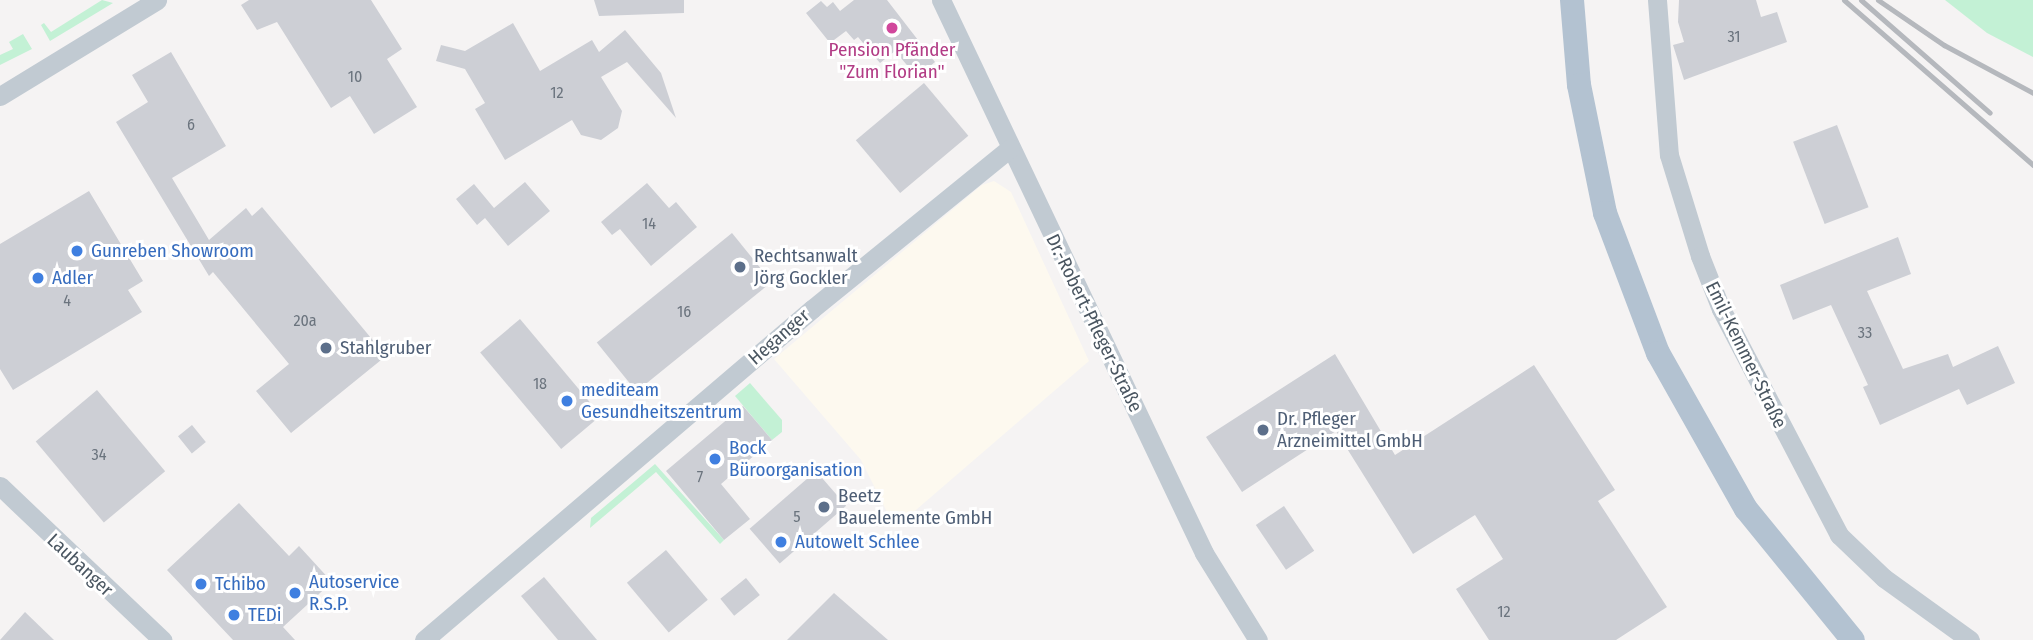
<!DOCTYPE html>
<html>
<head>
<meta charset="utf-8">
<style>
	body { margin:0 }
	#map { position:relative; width:2033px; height:640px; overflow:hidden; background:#f5f3f3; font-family:"Fira Sans Condensed",sans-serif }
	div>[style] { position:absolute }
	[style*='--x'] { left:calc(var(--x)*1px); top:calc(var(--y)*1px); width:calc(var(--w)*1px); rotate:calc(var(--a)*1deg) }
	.commercial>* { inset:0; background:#fdf9ef }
	.green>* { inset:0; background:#c3f1d5 }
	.building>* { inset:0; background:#cdcfd5; transform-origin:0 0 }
	.minor>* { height:19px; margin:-9.5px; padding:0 9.5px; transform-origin:9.5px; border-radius:9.5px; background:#c1cad2 }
	.major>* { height:24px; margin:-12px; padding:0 12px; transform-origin:12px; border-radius:12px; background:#b3c2d1 }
	.rail>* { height:5px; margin:-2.5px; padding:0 2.5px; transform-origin:2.5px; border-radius:2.5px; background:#b5b8bd }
	.dots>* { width:19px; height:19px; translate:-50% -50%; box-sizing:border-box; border:4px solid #fff; border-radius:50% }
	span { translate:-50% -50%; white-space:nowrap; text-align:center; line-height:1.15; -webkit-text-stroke:6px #fff; paint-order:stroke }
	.number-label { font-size:16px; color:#6b747e }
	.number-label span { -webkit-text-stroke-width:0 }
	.hotel-label { font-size:19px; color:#b23c85 }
	.shop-label { font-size:19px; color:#366cbe }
	.left { translate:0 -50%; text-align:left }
	.service-label { font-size:19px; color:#4e5e75 }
	.street-label { font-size:19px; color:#4a5661 }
</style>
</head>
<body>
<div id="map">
	<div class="commercial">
		<i style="clip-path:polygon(994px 181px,1011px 192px,1089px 361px,895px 528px,861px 460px,774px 359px,982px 185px)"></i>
	</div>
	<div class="green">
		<i style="clip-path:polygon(102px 0,113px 3px,50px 41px,41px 25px,44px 23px,51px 32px)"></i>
		<i style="clip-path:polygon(1945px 0,2033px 0,2033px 57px,1987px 33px)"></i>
		<i style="clip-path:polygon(23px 34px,32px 49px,0 65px,0 55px,13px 49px,9px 42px)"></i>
		<i style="clip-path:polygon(750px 383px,782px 420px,782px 432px,772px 440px,735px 396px)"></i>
		<i style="clip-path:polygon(655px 464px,724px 540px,720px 544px,656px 472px,590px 528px,591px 518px)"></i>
	</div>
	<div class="building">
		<i style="clip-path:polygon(249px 0,371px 0,402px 49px,387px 59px,417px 107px,374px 134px,350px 96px,331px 108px,277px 22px,257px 30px,241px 5px)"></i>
		<i style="clip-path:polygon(594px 0,684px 0,684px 13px,599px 16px)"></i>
		<i style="clip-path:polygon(854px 0,887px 0,935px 62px,917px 77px,895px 51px,880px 63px,858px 37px,854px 40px,846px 31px,830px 43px,806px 13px,821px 1px,827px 7px,833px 2px,840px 11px)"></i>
		<i style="clip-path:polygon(1679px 0,1756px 0,1761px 17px,1777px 12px,1787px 42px,1684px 80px,1673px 45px,1684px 42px,1678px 22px)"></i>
		<i style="clip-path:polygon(513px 23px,540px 71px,592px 40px,599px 52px,625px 30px,661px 73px,676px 118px,627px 62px,601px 77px,622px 111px,618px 128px,601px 140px,581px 135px,572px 120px,505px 160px,475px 109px,485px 103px,465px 69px,436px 61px,441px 45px,465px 51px)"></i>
		<i style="clip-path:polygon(171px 52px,226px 146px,172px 178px,209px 240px,246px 208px,252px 216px,262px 207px,386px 356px,291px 433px,256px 391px,289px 364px,213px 272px,209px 276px,116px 122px,148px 102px,132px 75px)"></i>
		<i style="left:924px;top:83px;width:69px;height:89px;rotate:50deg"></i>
		<i style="left:1837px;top:125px;width:88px;height:47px;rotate:69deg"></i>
		<i style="clip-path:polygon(525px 182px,550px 211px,508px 246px,485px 218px,477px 225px,456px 199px,474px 184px,494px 208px)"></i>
		<i style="clip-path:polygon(647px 183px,669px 208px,676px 202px,697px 227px,651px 266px,620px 229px,612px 235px,601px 222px)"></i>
		<i style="clip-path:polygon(89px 191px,143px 281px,128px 290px,142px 312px,13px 390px,0 369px,0 244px)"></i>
		<i style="left:732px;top:233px;width:63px;height:174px;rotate:51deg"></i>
		<i style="clip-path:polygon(1898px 237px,1911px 274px,1867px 291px,1903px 369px,1948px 354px,1953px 367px,1998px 346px,2015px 383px,1967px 405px,1959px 389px,1880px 425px,1863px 387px,1868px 385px,1831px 305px,1793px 320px,1780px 285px)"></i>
		<i style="left:520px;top:319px;width:126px;height:52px;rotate:50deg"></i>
		<i style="clip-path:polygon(1335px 354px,1395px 455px,1534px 365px,1615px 490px,1598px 501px,1667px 607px,1616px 640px,1489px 640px,1456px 589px,1503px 559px,1475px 515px,1413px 554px,1336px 431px,1242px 492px,1206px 437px)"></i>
		<i style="left:97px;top:390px;width:106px;height:80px;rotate:50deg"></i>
		<i style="clip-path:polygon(743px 406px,772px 440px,721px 484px,750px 519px,724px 540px,666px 471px)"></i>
		<i style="left:192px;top:425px;width:22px;height:18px;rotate:51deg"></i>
		<i style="left:816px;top:471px;width:46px;height:88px;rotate:49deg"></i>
		<i style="clip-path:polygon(239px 503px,289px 556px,299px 546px,332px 582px,283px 627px,295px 640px,233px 640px,167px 570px)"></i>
		<i style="left:1284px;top:506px;width:54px;height:34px;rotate:56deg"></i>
		<i style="left:666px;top:550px;width:65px;height:51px;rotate:50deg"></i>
		<i style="clip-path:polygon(544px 577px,597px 640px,558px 640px,521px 596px)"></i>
		<i style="left:746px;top:578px;width:22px;height:33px;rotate:51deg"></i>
		<i style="clip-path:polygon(834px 593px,888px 640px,787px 640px)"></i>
		<i style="clip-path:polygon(25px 612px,54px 640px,0 640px)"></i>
	</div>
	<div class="minor">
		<i style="--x:941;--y:0;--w:612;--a:64.56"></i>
		<i style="--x:1204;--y:553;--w:102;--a:58.2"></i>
		<i style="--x:1657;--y:0;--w:155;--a:85.6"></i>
		<i style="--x:1669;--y:155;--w:106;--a:72.9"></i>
		<i style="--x:1700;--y:256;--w:57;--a:68.4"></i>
		<i style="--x:1721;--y:309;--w:255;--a:62.4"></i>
		<i style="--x:1839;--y:535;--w:62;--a:43.7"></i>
		<i style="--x:1884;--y:578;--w:106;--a:35.8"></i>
		<i style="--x:0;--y:96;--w:184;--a:-31.4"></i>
		<i style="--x:0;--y:486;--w:224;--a:43.5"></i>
		<i style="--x:424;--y:640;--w:510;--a:-40.47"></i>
		<i style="--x:812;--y:309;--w:255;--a:-39.1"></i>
	</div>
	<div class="major">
		<i style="--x:1572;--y:0;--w:85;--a:85.3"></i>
		<i style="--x:1579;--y:85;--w:131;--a:78.5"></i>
		<i style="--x:1605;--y:213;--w:150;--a:69.3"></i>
		<i style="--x:1658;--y:353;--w:179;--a:60.6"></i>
		<i style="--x:1746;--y:509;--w:169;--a:50.8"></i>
	</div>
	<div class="rail">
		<i style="--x:1844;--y:0;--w:251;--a:41.1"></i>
		<i style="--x:1861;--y:0;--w:171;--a:41.2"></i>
		<i style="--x:1878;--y:0;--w:80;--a:34.3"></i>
		<i style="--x:1944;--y:45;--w:101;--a:28.3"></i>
	</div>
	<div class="dots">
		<i style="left:892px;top:28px;background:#d1479c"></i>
		<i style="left:77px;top:251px;background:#3f7fe0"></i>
		<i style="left:740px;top:267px;background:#5c6f8a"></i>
		<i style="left:38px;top:278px;background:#3f7fe0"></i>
		<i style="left:326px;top:348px;background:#5c6f8a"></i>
		<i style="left:567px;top:401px;background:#3f7fe0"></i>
		<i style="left:1263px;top:430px;background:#5c6f8a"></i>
		<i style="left:715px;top:459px;background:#3f7fe0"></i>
		<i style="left:824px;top:507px;background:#5c6f8a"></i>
		<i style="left:781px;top:542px;background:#3f7fe0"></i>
		<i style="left:201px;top:584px;background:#3f7fe0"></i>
		<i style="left:295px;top:593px;background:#3f7fe0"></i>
		<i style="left:234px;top:615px;background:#3f7fe0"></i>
	</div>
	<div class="number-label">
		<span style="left:1734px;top:37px">31</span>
		<span style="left:355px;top:77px">10</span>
		<span style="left:557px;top:93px">12</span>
		<span style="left:191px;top:125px">6</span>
		<span style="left:649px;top:224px">14</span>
		<span style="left:67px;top:301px">4</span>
		<span style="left:684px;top:312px">16</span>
		<span style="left:305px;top:321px">20a</span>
		<span style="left:1865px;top:333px">33</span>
		<span style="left:540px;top:384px">18</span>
		<span style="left:99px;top:455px">34</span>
		<span style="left:700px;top:477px">7</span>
		<span style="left:797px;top:517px">5</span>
		<span style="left:1504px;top:612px">12</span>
	</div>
	<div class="hotel-label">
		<span style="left:892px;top:61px">Pension Pfänder<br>"Zum Florian"</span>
	</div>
	<div class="shop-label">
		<span class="left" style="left:91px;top:251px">Gunreben Showroom</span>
		<span class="left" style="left:52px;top:278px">Adler</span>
		<span class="left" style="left:581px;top:401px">mediteam<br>Gesundheitszentrum</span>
		<span class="left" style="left:729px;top:459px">Bock<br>Büroorganisation</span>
		<span class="left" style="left:795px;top:542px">Autowelt Schlee</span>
		<span class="left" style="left:309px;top:593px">Autoservice<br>R.S.P.</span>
		<span class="left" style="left:215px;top:584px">Tchibo</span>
		<span class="left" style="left:248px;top:615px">TEDi</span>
	</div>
	<div class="service-label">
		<span class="left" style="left:754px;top:267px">Rechtsanwalt<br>Jörg Gockler</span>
		<span class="left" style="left:340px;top:348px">Stahlgruber</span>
		<span class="left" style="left:1277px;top:430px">Dr. Pfleger<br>Arzneimittel GmbH</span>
		<span class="left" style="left:838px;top:507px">Beetz<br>Bauelemente GmbH</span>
	</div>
	<div class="street-label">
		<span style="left:1094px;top:323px;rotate:64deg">Dr.-Robert-Pfleger-Straße</span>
		<span style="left:779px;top:337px;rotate:-41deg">Heganger</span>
		<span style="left:1746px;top:355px;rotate:64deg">Emil-Kemmer-Straße</span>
		<span style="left:80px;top:565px;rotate:43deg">Laubanger</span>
	</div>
</div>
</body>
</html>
